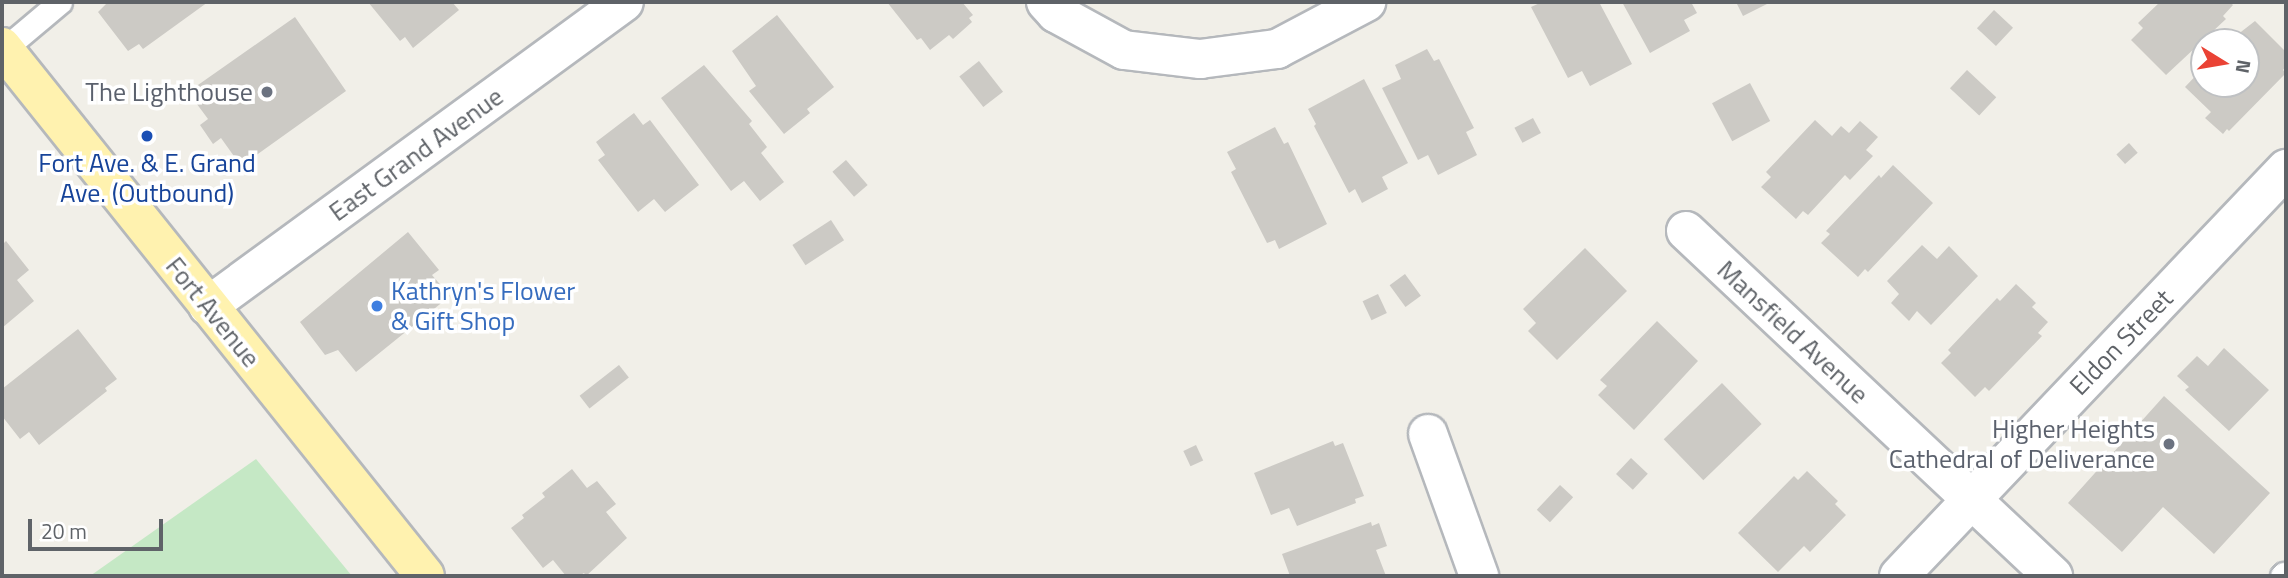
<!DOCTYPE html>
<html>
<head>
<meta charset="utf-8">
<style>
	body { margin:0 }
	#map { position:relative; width:2288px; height:578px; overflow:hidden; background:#f1efe8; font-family:"Titillium Web",sans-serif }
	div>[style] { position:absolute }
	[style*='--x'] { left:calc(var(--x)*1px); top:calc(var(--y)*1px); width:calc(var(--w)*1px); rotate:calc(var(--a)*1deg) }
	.green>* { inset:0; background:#c5e8c5 }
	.building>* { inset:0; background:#cccac5; transform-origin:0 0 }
	.roads { filter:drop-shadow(2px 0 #b5b8bc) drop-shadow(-2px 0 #b5b8bc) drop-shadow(0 2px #b5b8bc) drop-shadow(0 -2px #b5b8bc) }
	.lane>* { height:23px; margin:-11.5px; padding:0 11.5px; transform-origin:11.5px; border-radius:11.5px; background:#fff }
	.street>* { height:38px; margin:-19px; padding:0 19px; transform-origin:19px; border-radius:19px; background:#fff }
	.primary>* { height:38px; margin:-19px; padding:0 19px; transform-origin:19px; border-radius:19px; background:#fff2af }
	.dots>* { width:19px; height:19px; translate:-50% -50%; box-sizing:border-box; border:4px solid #fff; border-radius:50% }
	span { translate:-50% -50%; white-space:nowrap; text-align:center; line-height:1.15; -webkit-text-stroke:7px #fff; paint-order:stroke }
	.worship-label { font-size:26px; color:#5b616d }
	.right { translate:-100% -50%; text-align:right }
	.street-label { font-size:26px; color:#5f6368 }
	.transit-label { font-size:26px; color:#164399 }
	.shop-label { font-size:26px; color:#366cbe }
	.left { translate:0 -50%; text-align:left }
	.frame { position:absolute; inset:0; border:4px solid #5f6368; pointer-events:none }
	.north { position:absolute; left:2190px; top:28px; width:70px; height:70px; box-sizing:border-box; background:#fff; border:2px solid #bfc1c3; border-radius:50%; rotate:101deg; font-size:19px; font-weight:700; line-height:28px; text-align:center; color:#5f6368 }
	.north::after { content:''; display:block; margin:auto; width:24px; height:32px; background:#ea4335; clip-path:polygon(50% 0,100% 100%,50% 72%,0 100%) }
	.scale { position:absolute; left:28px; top:519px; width:135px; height:32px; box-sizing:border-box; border:4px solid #5f6368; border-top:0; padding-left:9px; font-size:21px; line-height:24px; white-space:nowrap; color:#5f6368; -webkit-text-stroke:5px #fff; paint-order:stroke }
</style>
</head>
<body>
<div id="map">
	<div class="green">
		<i style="clip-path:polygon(256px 459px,352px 576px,90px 576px)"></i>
	</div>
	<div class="building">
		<i style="clip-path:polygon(108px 2px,208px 2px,143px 49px,139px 44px,128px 51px,98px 12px)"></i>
		<i style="clip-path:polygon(368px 2px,452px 2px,459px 10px,413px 48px,405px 37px,400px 41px)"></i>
		<i style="clip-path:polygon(887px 2px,962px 2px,973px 15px,969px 18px,972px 22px,953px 39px,949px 35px,930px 50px,921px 38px,917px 40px)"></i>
		<i style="clip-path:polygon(1542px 2px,1599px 2px,1632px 64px,1590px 86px,1582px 71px,1568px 78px,1531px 7px)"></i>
		<i style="clip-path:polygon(1622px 2px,1691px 2px,1697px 13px,1684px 20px,1690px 31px,1650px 53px)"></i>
		<i style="clip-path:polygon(1736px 2px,1771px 2px,1743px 16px)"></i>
		<i style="clip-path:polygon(2160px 2px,2230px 2px,2233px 5px,2223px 16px,2226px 19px,2166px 75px,2131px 40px,2143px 28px,2138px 23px)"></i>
		<i style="left:1994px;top:10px;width:26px;height:25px;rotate:43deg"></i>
		<i style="clip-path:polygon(777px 15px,834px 87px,807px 109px,810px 113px,784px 134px,749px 91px,756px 86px,732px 51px)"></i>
		<i style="clip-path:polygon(295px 17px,346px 91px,241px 166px,221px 138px,213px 144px,200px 125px,208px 119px,188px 92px)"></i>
		<i style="clip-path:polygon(2255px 21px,2286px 52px,2286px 66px,2283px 70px,2286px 73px,2229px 131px,2227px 129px,2223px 134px,2205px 118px,2211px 112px,2185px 87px,2204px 67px,2204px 84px,2246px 84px,2246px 42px,2228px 42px)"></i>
		<i style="clip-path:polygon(1427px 49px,1434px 61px,1439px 59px,1474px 128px,1466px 132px,1477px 155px,1438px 175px,1428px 155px,1418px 160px,1382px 88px,1401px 79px,1395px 65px)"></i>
		<i style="left:979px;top:61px;width:39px;height:25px;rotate:52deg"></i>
		<i style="clip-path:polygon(704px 65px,752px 121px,749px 124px,767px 147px,761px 153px,784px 182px,760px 201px,744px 181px,731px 191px,661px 98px)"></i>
		<i style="left:1967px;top:70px;width:40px;height:25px;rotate:43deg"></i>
		<i style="clip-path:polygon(1364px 79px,1408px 163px,1382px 177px,1388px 189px,1362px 203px,1355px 189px,1349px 193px,1314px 126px,1316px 124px,1308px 109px)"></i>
		<i style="left:1750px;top:83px;width:43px;height:43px;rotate:62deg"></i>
		<i style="clip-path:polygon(634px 113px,643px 125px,650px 120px,699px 185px,665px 212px,654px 199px,638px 212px,598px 160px,605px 155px,596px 142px)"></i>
		<i style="left:1533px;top:118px;width:17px;height:21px;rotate:62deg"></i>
		<i style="clip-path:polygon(1815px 120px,1832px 136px,1841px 126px,1849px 133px,1860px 121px,1878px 137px,1866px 150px,1873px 156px,1850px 180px,1845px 175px,1808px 215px,1803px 211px,1796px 219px,1761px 187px,1771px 177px,1766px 172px)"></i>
		<i style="clip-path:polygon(1275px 127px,1284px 144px,1288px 142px,1327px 224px,1279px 249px,1275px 240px,1267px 243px,1231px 172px,1236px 169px,1227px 152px)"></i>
		<i style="left:2129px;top:143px;width:13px;height:17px;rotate:48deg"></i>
		<i style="left:846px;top:160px;width:33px;height:18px;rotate:49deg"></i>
		<i style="clip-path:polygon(1893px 165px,1933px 203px,1868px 272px,1865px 269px,1858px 277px,1821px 243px,1830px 234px,1826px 231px,1879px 175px,1881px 178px)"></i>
		<i style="left:831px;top:220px;width:24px;height:46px;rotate:57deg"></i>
		<i style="clip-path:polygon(408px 232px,439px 270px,432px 275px,450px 296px,356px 372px,338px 350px,325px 355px,300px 322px)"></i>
		<i style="clip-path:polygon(6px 241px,29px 270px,17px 280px,34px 301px,2px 328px,2px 245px)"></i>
		<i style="clip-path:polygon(1922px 245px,1937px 259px,1949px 246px,1978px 276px,1931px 325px,1917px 311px,1909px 321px,1891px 303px,1899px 294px,1887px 281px)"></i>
		<i style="clip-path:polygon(1585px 248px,1627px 291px,1557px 360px,1528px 331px,1536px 323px,1523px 309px)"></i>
		<i style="left:1405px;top:274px;width:27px;height:19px;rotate:54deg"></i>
		<i style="clip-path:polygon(2016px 284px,2036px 303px,2032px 307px,2048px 322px,2038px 333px,2042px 336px,1989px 391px,1985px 387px,1975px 397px,1941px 363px,1951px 353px,1948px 350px,1997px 298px,2000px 301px)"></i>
		<i style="left:1378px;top:294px;width:21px;height:17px;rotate:65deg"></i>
		<i style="clip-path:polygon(1657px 321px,1698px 361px,1634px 430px,1598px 395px,1607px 386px,1600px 380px)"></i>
		<i style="clip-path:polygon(78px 329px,117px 379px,105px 388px,107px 391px,39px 445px,29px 432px,20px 439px,2px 416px,2px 389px)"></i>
		<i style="clip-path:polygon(2224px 348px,2269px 390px,2229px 431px,2185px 390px,2189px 387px,2177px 376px,2197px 356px,2208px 366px)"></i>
		<i style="left:619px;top:365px;width:16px;height:50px;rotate:52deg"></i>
		<i style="left:1722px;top:383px;width:57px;height:81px;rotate:46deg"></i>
		<i style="clip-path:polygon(2164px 396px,2270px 493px,2214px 554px,2163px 507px,2122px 552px,2068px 503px)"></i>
		<i style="clip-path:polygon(1333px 441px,1335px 446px,1343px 443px,1364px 496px,1355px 499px,1356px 503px,1297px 526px,1289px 508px,1271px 515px,1254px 473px)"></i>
		<i style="left:1196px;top:445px;width:17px;height:14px;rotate:65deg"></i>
		<i style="left:1631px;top:458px;width:23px;height:22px;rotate:43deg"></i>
		<i style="clip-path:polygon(572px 469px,587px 488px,597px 481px,616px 504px,606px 512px,627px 538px,586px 576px,584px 573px,579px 576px,566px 576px,553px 560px,543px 568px,511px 528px,524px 518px,522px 515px,545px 497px,542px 493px)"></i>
		<i style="clip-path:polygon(1807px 471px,1838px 501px,1835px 504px,1846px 515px,1810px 552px,1804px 546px,1778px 572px,1738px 533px,1794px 476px,1798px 480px)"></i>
		<i style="left:1560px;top:485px;width:18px;height:34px;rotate:43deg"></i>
		<i style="clip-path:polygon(1371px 522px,1372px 526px,1379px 523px,1387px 546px,1376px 550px,1386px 576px,1290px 576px,1282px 554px)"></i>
	</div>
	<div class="roads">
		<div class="lane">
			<i style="--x:4;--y:49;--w:73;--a:-40"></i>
			<i style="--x:2282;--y:576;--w:3;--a:-45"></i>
		</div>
		<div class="street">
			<i style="--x:1046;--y:2;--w:15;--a:48"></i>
			<i style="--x:1056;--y:13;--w:77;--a:28.6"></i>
			<i style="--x:1124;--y:50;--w:77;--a:6.8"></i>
			<i style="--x:1200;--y:59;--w:78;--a:-7.4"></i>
			<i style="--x:1277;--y:49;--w:101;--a:-27.8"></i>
			<i style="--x:1686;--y:231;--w:504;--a:43.23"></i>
			<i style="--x:208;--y:306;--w:515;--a:-36.16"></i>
			<i style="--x:1428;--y:434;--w:151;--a:70.2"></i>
			<i style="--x:1899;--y:576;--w:562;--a:-46.44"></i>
		</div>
		<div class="primary">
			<i style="--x:2;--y:47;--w:677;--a:51.35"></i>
		</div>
	</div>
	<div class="dots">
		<i style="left:267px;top:92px;background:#6b7280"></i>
		<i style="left:147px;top:136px;background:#1a4fb4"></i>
		<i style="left:377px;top:306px;background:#3f7fe0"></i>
		<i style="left:2169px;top:444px;background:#6b7280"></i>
	</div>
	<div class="worship-label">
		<span class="right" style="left:253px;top:92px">The Lighthouse</span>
		<span class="right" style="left:2155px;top:444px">Higher Heights<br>Cathedral of Deliverance</span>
	</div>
	<div class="street-label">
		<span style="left:416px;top:154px;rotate:-36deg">East Grand Avenue</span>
		<span style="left:213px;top:312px;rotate:51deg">Fort Avenue</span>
		<span style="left:1793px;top:332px;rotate:43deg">Mansfield Avenue</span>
		<span style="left:2121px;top:342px;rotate:-46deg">Eldon Street</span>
	</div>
	<div class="transit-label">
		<span style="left:147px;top:178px">Fort Ave. &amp; E. Grand<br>Ave. (Outbound)</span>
	</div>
	<div class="shop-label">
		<span class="left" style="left:391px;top:306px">Kathryn's Flower<br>&amp; Gift Shop</span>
	</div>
	<div class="frame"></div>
	<div class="north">N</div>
	<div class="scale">20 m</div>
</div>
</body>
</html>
